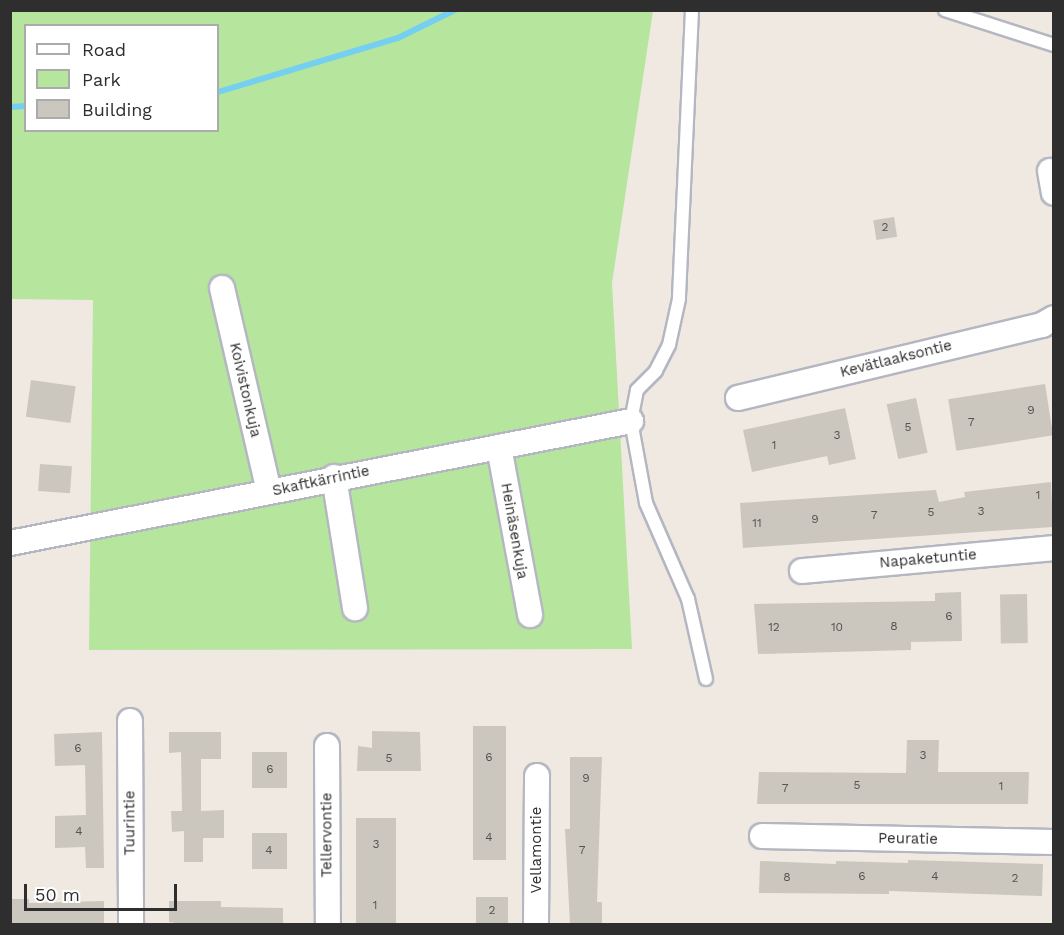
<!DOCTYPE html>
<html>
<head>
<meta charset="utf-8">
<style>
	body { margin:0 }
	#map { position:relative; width:1064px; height:935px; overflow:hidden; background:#efe9e1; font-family:"Work Sans",sans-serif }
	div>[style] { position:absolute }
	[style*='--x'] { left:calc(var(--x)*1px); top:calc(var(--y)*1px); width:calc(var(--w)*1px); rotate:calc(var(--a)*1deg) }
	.green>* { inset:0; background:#b6e59e }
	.stream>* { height:6px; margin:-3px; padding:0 3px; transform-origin:3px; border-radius:3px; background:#75cff0 }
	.building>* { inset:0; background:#cbc7bf; transform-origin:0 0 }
	.roads { filter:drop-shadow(2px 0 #b4b7c1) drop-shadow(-2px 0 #b4b7c1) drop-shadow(0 2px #b4b7c1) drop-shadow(0 -2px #b4b7c1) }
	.service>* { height:12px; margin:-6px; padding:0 6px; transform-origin:6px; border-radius:6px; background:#fff }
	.minor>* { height:24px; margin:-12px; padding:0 12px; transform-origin:12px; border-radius:12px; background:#fff }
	span { translate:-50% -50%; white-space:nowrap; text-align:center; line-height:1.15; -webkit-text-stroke:5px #fff; paint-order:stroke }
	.number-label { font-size:12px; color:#555452 }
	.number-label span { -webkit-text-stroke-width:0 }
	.street-label { font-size:15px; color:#2e2e2e }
	.frame { position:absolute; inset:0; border:12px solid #2e2e2e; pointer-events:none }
	.legend { position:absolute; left:24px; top:24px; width:195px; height:108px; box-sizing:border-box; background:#fff; border:2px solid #ababab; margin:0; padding:8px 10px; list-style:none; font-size:18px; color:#2e2e2e }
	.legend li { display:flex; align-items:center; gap:12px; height:30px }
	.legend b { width:30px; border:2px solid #ababab }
	.scale { position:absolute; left:24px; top:884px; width:153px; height:27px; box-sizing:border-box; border:3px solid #2e2e2e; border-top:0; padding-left:8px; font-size:18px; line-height:21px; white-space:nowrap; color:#2e2e2e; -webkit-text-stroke:4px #fff; paint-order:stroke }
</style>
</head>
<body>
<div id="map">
	<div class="green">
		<i style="clip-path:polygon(evenodd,10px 11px,653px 11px,612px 283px,632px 649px,89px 650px,93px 300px,11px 299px,10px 11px,26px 26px,218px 26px,218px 130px,26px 130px,26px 26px)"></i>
	</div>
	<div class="stream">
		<i style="--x:218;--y:92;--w:188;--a:-16.7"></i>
		<i style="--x:398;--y:38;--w:64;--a:-26.2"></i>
		<i style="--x:10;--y:107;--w:16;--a:-4"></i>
	</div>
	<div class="building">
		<i style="left:894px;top:217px;width:20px;height:21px;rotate:81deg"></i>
		<i style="left:31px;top:380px;width:45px;height:37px;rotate:8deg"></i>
		<i style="left:1045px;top:384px;width:52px;height:98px;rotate:81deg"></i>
		<i style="left:916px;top:398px;width:56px;height:30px;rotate:78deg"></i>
		<i style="clip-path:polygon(845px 408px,856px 459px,829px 465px,827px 456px,752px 472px,743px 430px)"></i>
		<i style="left:40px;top:464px;width:32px;height:27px;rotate:4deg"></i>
		<i style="clip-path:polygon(1051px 482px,1053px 527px,743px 548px,740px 503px,936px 490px,939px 502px,965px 497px,964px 492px)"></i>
		<i style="clip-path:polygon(961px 592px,962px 641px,911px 642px,911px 650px,758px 654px,754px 604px,935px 601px,935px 593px)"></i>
		<i style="left:1027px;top:594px;width:49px;height:27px;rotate:89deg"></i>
		<i style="left:473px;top:726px;width:33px;height:134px"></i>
		<i style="clip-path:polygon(372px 731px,420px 732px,421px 771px,357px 771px,358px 746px,372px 748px)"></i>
		<i style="clip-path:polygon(102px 732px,104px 868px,86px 868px,85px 847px,55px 848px,55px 816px,86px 815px,85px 765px,55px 766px,54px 734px)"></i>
		<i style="clip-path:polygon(169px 732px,221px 732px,221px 759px,201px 759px,201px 811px,224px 810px,224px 838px,203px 838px,203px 862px,184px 862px,184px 831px,172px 832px,171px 811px,182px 811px,181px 752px,169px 753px)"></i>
		<i style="clip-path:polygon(907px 740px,939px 740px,938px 772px,1029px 772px,1028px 804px,757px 804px,759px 772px,906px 773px)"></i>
		<i style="left:252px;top:752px;width:35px;height:36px"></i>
		<i style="clip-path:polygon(570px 757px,602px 757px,597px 902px,602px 902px,602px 924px,570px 924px,565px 829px,570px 829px)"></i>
		<i style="left:356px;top:818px;width:40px;height:106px"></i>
		<i style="left:252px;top:833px;width:35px;height:36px"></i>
		<i style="clip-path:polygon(908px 860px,1043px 864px,1042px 896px,889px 891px,889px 894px,759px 893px,760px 861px,836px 864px,836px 861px,908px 863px)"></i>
		<i style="left:476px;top:897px;width:32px;height:27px"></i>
		<i style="clip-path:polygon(10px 899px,29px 899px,29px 903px,104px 901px,104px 924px,10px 924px)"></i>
		<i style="clip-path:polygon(169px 901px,221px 901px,221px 907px,283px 908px,283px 924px,182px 924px,169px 922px)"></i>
	</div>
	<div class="roads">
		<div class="service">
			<i style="--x:692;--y:10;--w:289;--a:92.6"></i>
			<i style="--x:679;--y:299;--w:47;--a:102.3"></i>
			<i style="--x:669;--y:345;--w:29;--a:117"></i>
			<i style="--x:656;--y:371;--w:27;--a:135"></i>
			<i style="--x:637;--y:390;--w:32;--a:101"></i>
			<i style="--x:631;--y:421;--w:83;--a:79.6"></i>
			<i style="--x:646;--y:503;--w:105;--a:66.4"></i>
			<i style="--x:688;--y:599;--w:82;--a:77.3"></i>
			<i style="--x:945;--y:10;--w:114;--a:17.8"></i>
		</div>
		<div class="minor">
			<i style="--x:1050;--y:171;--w:22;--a:80"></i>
			<i style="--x:222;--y:288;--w:209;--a:77"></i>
			<i style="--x:738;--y:398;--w:313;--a:-13.5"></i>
			<i style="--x:1042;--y:325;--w:14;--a:-30"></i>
			<i style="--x:499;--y:447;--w:171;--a:79.5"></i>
			<i style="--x:334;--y:477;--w:133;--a:80.9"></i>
			<i style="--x:10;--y:543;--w:633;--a:-11.11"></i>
			<i style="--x:802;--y:571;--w:253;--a:-5.2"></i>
			<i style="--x:130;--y:721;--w:203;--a:89.7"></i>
			<i style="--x:327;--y:746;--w:178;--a:89.7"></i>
			<i style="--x:762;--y:836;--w:292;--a:1.2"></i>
			<i style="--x:536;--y:924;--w:148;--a:-89.6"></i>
		</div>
	</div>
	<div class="number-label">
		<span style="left:885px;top:228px">2</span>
		<span style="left:1031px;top:411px">9</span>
		<span style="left:971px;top:423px">7</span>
		<span style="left:908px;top:428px">5</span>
		<span style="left:837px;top:436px">3</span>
		<span style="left:774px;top:446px">1</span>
		<span style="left:1038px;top:496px">1</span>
		<span style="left:981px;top:512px">3</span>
		<span style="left:931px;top:513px">5</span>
		<span style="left:874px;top:516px">7</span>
		<span style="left:815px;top:520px">9</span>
		<span style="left:757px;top:524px">11</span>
		<span style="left:949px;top:617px">6</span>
		<span style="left:894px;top:627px">8</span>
		<span style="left:774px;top:628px">12</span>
		<span style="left:837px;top:628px">10</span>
		<span style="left:78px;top:749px">6</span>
		<span style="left:923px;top:756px">3</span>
		<span style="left:489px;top:758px">6</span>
		<span style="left:389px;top:759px">5</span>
		<span style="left:270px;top:770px">6</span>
		<span style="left:586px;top:779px">9</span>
		<span style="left:857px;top:786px">5</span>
		<span style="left:1001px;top:787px">1</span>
		<span style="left:785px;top:789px">7</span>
		<span style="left:79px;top:832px">4</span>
		<span style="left:489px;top:838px">4</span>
		<span style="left:376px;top:845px">3</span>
		<span style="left:269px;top:851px">4</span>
		<span style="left:582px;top:851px">7</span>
		<span style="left:862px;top:877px">6</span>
		<span style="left:935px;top:877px">4</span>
		<span style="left:787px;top:878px">8</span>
		<span style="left:1015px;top:879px">2</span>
		<span style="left:375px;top:906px">1</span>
		<span style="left:492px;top:911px">2</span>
	</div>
	<div class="street-label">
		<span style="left:896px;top:359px;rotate:-14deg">Kevätlaaksontie</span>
		<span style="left:245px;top:390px;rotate:77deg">Koivistonkuja</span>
		<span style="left:321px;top:481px;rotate:-12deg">Skaftkärrintie</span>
		<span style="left:514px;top:531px;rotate:80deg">Heinäsenkuja</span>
		<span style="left:928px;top:559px;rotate:-5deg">Napaketuntie</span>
		<span style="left:130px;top:823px;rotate:-90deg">Tuurintie</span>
		<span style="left:327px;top:835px;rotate:-90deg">Tellervontie</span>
		<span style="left:908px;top:839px;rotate:1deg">Peuratie</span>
		<span style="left:537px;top:850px;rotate:-90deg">Vellamontie</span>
	</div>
	<div class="frame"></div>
	<ul class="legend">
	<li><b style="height:8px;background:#fff"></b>Road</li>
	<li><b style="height:16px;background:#b6e59e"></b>Park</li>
	<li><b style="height:16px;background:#cbc7bf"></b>Building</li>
	</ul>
	<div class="scale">50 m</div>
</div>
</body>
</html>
